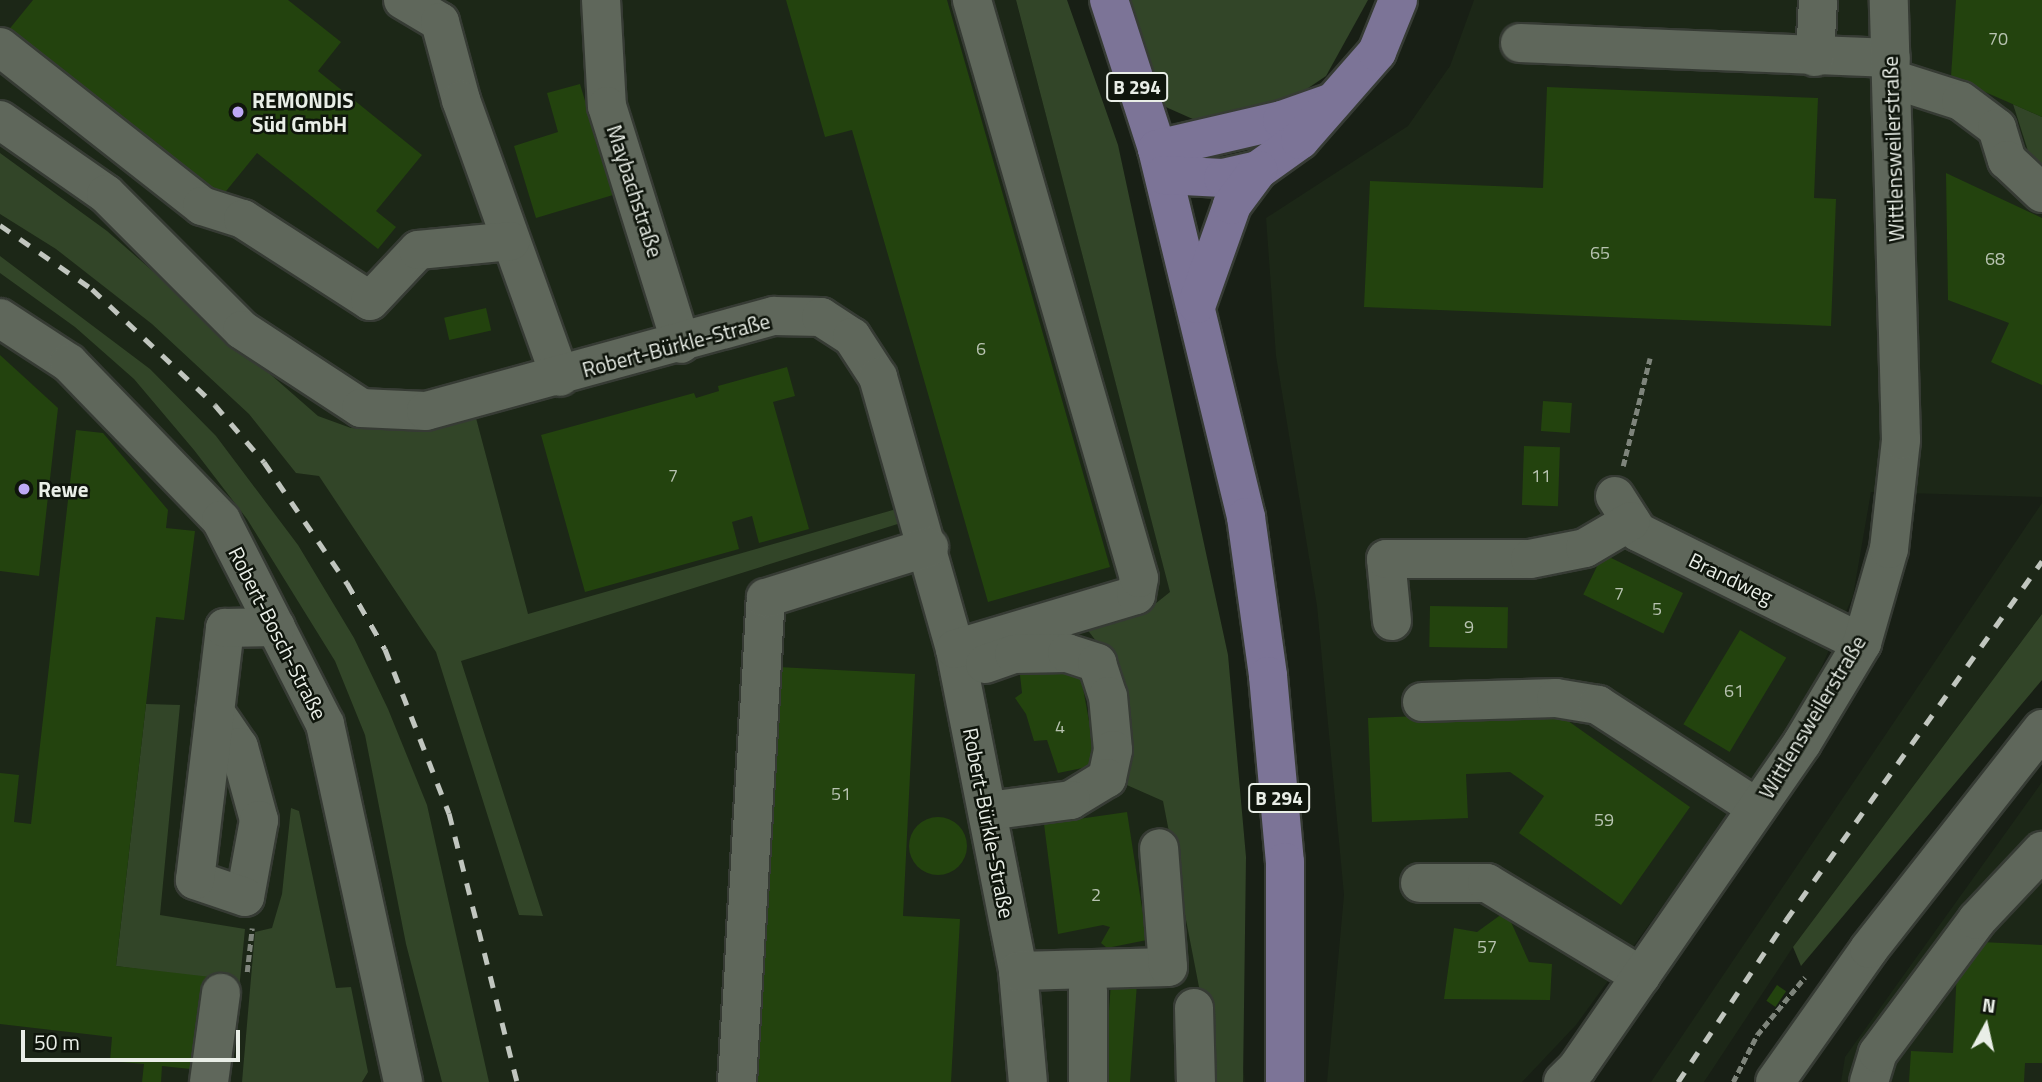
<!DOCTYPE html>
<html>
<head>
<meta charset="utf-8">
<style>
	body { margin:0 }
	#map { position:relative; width:2042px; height:1082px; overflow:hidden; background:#181f15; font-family:"Titillium Web",sans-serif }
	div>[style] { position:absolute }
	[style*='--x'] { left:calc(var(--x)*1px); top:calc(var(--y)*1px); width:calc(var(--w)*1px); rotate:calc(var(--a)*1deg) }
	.built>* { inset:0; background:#1c2717 }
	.green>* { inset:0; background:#324528 }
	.building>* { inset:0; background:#23430e; transform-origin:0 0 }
	.round { border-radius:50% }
	.path>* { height:4.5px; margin-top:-2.25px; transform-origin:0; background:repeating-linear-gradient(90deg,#7e847b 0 7px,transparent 0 10.5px) }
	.roads { filter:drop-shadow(2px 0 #363b34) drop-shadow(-2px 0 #363b34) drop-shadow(0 2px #363b34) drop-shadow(0 -2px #363b34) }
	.minor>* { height:38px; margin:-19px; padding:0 19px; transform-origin:19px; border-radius:19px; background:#5f675b }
	.major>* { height:38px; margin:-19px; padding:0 19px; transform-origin:19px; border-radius:19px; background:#7c7497 }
	.rail>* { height:5px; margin-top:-2.5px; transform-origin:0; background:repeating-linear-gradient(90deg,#c1c6bf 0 12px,transparent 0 24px) }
	.dots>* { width:19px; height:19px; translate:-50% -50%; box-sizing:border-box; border:4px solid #0f150c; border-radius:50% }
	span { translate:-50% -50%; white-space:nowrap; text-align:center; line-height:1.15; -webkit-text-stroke:5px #0f150c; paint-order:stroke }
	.number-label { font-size:18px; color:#b8c3b1 }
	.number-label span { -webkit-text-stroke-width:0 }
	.shield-label span { padding:2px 5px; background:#0f150c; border:2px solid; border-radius:5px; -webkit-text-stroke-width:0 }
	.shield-label { font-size:19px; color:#e9eee7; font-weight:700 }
	.poi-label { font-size:21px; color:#e9eee7; font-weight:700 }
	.left { translate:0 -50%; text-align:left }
	.street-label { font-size:21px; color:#e9eee7 }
	.north { position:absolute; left:1951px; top:991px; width:70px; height:70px; -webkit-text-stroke:5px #0f150c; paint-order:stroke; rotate:8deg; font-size:19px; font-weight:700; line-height:28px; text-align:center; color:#e9eee7 }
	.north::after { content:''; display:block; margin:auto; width:24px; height:32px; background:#e9eee7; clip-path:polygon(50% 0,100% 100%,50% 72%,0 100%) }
	.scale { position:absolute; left:21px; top:1030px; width:219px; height:32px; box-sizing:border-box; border:4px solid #e9eee7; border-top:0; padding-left:9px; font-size:21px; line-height:24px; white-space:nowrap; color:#e9eee7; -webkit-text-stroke:5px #0f150c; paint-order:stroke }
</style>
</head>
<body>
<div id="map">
	<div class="built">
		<i style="clip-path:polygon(0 0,1016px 0,1187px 654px,1245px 1082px,0 1082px)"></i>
		<i style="clip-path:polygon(1474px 0,2042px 0,2042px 497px,1871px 492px,1853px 596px,1798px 720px,1576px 1025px,1522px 1082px,1327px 1082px,1344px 895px,1317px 606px,1276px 356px,1266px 218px,1408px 126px,1450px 66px)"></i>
		<i style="clip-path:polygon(2042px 503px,2042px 614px,1793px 947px,1704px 1082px,1651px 1082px)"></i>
		<i style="clip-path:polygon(2042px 782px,2042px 1082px,1841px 1082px,1845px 1057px)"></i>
	</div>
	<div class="green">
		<i style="clip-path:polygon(1016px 0,1067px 0,1118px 145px,1228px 655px,1246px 857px,1243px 1082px,1213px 1082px,1211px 1049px,1163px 801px,1120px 782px,1129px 733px,1121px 673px,1086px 628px,1155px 604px,1170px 592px)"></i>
		<i style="clip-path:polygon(1119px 0,1368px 0,1326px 76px,1295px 97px,1204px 124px,1159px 104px)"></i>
		<i style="clip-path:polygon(2013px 104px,2042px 117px,2042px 183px,2037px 179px)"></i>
		<i style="clip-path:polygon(0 153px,107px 231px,318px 416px,351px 428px,409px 430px,476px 418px,528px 614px,900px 508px,904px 522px,461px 661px,543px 916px,519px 915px,436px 652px,319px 476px,296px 473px,249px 414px,152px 324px,56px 249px,0 214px)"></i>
		<i style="clip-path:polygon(0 256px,150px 369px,216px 436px,298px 545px,354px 638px,388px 709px,427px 805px,489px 1082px,442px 1082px,406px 944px,365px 735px,335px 661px,247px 519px,194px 450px,134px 379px,75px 327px,0 273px)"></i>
		<i style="clip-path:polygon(2042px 614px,2042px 680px,1801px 966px,1793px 947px)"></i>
		<i style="clip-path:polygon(146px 704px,180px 705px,160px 915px,245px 929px,230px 1082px,223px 1082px,232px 982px,116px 966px)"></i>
		<i style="clip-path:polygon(291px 808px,299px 811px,336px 988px,351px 987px,368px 1072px,362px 1082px,242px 1082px,255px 932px,272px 928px,282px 894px)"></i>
	</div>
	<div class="building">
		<i style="clip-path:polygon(33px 0,288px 0,341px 42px,318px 71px,422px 155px,376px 211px,396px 227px,378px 249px,257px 153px,218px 201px,7px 32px)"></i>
		<i style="clip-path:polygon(786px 0,947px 0,1110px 567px,988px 602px,852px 130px,825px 137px)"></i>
		<i style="clip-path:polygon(1956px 0,2042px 0,2042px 117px,1951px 77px)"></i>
		<i style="clip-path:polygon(580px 84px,613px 195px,536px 218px,514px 146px,558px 132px,547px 93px)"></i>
		<i style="clip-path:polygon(1547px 87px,1818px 98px,1814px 198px,1836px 199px,1831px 326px,1364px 307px,1370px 181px,1543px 188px)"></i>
		<i style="clip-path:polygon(1946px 173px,2042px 218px,2042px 385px,1991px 362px,2009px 323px,1948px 300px)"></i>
		<i style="left:486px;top:308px;width:23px;height:43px;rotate:77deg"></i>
		<i style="clip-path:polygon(0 355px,58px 408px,39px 576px,0 571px)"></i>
		<i style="clip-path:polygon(787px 367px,795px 396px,773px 402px,809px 529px,759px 543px,752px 516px,732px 522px,739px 549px,585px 592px,541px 435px,694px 393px,696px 398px,719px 391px,718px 386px)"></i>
		<i style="left:1543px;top:401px;width:29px;height:30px;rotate:4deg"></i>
		<i style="clip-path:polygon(76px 430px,103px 433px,168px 510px,166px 528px,195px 531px,184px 620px,156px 617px,116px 966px,211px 977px,200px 1070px,162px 1066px,161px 1082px,142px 1082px,144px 1064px,110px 1061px,112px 1037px,0 1024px,0 773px,19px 775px,14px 822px,31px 824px)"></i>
		<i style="left:1524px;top:446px;width:36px;height:59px;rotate:2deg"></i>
		<i style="left:1603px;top:554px;width:89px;height:45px;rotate:26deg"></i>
		<i style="left:1430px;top:606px;width:78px;height:41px;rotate:1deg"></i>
		<i style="left:1740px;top:630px;width:54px;height:110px;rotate:31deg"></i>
		<i style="clip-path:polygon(1019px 666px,1079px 666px,1097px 765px,1058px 773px,1047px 740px,1034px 741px,1026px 714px,1015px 698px,1022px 693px)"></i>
		<i style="clip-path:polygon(778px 667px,915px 674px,903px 916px,960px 919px,951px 1082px,757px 1082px)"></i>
		<i style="clip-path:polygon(1554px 711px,1690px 807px,1621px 905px,1519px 833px,1544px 796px,1510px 772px,1466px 774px,1468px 818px,1372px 822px,1368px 718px)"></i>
		<i style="clip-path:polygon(1127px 812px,1147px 940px,1107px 948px,1101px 943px,1110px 927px,1103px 925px,1058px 934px,1044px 824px)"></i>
		<i class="round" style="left:909px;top:817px;width:58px;height:58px"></i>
		<i style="clip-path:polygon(1506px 911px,1529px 962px,1552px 964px,1550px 1000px,1444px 999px,1454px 928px,1477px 932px)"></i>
		<i style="clip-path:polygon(1981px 942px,2042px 945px,2042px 1063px,2025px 1063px,2024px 1082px,1909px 1082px,1911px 1051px,1953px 1053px,1957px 968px)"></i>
		<i style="left:1111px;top:982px;width:26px;height:100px;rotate:4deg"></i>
		<i style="left:1777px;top:985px;width:11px;height:19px;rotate:34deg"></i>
	</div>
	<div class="path">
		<i style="--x:1623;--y:466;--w:111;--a:-76"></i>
		<i style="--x:247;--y:972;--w:44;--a:-83.5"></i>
		<i style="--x:1733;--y:1082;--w:53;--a:-62.9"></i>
		<i style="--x:1757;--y:1035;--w:75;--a:-50.4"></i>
	</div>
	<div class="roads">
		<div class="minor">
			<i style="--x:403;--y:0;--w:43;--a:30.7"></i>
			<i style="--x:440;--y:22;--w:81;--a:74.9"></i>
			<i style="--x:461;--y:100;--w:294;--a:70.3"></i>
			<i style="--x:601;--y:0;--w:106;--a:86.8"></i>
			<i style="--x:607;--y:106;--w:249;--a:72.7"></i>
			<i style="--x:1520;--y:43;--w:371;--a:2.3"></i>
			<i style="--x:0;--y:47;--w:257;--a:38.2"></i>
			<i style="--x:202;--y:206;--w:43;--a:17.6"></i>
			<i style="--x:243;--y:219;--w:151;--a:32.8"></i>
			<i style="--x:370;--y:301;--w:70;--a:-46.7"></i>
			<i style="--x:418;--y:250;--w:93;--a:-5.5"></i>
			<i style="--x:1815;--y:57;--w:57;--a:-87"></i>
			<i style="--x:1892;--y:79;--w:72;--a:17.7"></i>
			<i style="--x:1961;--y:101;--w:45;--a:36.9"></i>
			<i style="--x:1997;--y:128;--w:34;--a:73"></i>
			<i style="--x:2007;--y:160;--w:48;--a:43.3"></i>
			<i style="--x:0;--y:120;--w:129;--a:34.9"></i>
			<i style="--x:106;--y:194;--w:192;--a:45"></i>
			<i style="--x:242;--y:330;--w:142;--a:33.2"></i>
			<i style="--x:361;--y:408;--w:65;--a:2.6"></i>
			<i style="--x:426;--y:411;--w:361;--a:-15.3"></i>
			<i style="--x:774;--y:316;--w:47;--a:1.2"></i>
			<i style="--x:821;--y:317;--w:37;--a:33"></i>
			<i style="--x:852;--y:337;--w:48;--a:57"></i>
			<i style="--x:878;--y:377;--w:283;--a:74.2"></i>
			<i style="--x:955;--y:649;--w:328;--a:78.9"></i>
			<i style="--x:1018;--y:971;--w:111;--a:84.9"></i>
			<i style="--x:0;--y:318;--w:82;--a:33.1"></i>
			<i style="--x:69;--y:363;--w:219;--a:45.9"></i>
			<i style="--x:221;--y:520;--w:229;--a:63"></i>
			<i style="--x:325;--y:724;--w:366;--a:77.7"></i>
			<i style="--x:1615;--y:496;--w:43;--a:57.4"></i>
			<i style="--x:1638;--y:532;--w:250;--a:26.4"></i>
			<i style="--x:1392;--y:621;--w:62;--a:-95.5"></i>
			<i style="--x:1386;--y:559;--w:144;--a:0"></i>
			<i style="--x:1530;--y:559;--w:56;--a:-11.3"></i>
			<i style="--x:1585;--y:548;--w:53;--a:-30.4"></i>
			<i style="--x:955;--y:649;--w:189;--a:-16.6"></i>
			<i style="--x:1136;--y:595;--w:17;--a:-80"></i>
			<i style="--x:1139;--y:578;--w:602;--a:-106.12"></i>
			<i style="--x:985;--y:664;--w:31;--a:-19"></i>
			<i style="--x:1014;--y:654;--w:53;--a:-1.1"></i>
			<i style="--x:1067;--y:653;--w:32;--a:18"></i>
			<i style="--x:1097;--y:663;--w:35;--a:72"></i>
			<i style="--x:1108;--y:696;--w:54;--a:84.7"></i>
			<i style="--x:1113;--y:750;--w:29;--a:102"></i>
			<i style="--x:1107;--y:778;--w:42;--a:148.6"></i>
			<i style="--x:1071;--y:800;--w:84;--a:172.5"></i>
			<i style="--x:1422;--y:702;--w:134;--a:-1.7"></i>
			<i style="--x:1556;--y:698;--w:43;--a:9.5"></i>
			<i style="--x:1598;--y:705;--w:189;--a:32.9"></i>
			<i style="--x:215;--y:712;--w:42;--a:55.6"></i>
			<i style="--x:239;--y:747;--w:76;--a:74.7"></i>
			<i style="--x:259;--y:820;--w:78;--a:100.3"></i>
			<i style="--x:245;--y:897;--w:53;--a:-161.2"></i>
			<i style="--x:195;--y:880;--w:254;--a:-83.2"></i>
			<i style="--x:225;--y:628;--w:51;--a:-1.1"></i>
			<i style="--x:1420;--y:883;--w:67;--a:0"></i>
			<i style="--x:1487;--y:883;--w:180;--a:31.1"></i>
			<i style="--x:1018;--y:971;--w:150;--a:-1.5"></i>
			<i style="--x:1168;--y:967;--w:119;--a:-94.3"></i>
			<i style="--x:1194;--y:1008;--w:74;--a:88.5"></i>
			<i style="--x:209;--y:1082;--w:90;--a:-82.3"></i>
			<i style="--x:737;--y:1082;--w:485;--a:-86.6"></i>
			<i style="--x:766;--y:598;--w:171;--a:-17.4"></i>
			<i style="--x:1088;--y:1082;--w:92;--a:-90"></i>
			<i style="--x:1563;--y:1082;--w:20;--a:-45"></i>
			<i style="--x:1577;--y:1068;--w:395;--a:-55.3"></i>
			<i style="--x:1802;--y:743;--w:117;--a:-59"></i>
			<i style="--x:1862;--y:643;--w:98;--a:-74"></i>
			<i style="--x:1889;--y:549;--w:110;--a:-83.7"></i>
			<i style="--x:1901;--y:440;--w:440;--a:-91.6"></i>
			<i style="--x:1775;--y:1082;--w:163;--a:-54.7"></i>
			<i style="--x:1869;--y:949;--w:280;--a:-51.8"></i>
			<i style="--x:1869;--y:1082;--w:30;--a:-73"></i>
			<i style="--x:1878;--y:1053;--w:166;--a:-53.3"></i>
			<i style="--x:1977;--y:920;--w:95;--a:-46.7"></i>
		</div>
		<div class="major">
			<i style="--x:1109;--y:0;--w:157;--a:72.1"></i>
			<i style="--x:1157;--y:149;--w:379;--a:76.4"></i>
			<i style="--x:1246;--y:517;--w:161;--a:82.1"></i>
			<i style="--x:1268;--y:676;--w:187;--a:84.8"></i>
			<i style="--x:1285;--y:862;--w:220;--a:90"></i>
			<i style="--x:1157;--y:149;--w:128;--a:-13.1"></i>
			<i style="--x:1282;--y:120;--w:51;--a:-19.5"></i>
			<i style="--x:1164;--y:175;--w:59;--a:2.9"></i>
			<i style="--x:1223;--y:178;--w:36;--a:-13"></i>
			<i style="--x:1258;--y:170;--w:52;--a:-35.5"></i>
			<i style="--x:1300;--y:140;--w:117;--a:-48.8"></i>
			<i style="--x:1377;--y:52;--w:56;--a:-68"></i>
			<i style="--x:1197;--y:304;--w:105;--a:-70.5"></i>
			<i style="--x:1232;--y:205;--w:44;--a:-53.4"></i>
		</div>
	</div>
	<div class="rail">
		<i style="--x:0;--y:225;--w:112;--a:34.8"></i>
		<i style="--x:92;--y:289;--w:169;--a:43.3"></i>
		<i style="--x:215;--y:405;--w:75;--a:49.3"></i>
		<i style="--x:264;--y:462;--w:147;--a:55.6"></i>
		<i style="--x:347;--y:583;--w:76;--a:60.1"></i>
		<i style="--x:385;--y:649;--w:176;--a:68.7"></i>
		<i style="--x:449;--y:813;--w:277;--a:75.8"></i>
		<i style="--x:1678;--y:1082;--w:195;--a:-56.3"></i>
		<i style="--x:1786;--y:920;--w:441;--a:-54.5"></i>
	</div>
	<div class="dots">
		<i style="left:238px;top:112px;background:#bea9f5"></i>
		<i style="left:24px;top:489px;background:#bea9f5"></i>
	</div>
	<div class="number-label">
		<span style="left:1998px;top:39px">70</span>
		<span style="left:1600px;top:253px">65</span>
		<span style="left:1995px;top:259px">68</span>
		<span style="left:981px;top:349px">6</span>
		<span style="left:673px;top:476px">7</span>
		<span style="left:1541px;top:476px">11</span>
		<span style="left:1619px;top:594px">7</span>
		<span style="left:1657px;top:609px">5</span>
		<span style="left:1469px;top:627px">9</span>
		<span style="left:1734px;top:691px">61</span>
		<span style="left:1060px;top:727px">4</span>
		<span style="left:841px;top:794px">51</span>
		<span style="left:1604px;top:820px">59</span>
		<span style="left:1096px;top:895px">2</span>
		<span style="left:1487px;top:947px">57</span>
	</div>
	<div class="shield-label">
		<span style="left:1137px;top:87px">B 294</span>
		<span style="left:1279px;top:798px">B 294</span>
	</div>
	<div class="poi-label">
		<span class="left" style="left:252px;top:112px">REMONDIS<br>Süd GmbH</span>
		<span class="left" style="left:38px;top:489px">Rewe</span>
	</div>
	<div class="street-label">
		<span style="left:1893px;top:149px;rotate:-92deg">Wittlensweilerstraße</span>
		<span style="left:635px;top:191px;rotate:72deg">Maybachstraße</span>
		<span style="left:676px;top:345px;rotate:-15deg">Robert-Bürkle-Straße</span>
		<span style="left:1731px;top:578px;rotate:26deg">Brandweg</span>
		<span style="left:278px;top:633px;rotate:63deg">Robert-Bosch-Straße</span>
		<span style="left:1812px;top:717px;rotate:-59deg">Wittlensweilerstraße</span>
		<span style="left:989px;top:823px;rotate:79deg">Robert-Bürkle-Straße</span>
	</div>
	<div class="north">N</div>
	<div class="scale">50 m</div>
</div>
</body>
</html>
